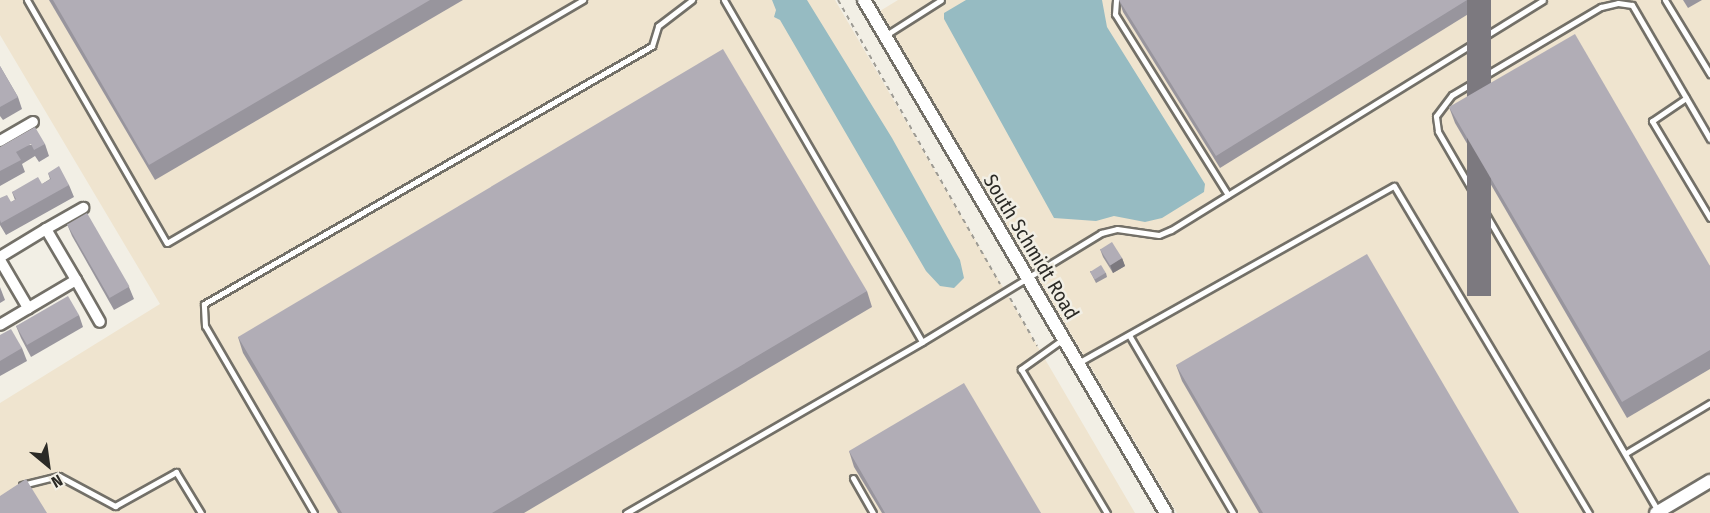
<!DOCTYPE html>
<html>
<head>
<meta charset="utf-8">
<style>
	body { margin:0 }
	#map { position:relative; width:1710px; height:513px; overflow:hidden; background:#f2efe5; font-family:"Fira Sans Condensed",sans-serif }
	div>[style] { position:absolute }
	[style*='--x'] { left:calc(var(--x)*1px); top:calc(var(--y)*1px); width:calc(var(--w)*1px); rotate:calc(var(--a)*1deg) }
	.industrial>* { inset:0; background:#efe4cf }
	.water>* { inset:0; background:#96bbc2 }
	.path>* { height:2px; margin-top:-1px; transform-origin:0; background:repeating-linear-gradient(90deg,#9d9b94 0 4.5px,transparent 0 9px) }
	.roads { filter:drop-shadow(2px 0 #737068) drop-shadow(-2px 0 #737068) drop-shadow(0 2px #737068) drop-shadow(0 -2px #737068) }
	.service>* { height:5px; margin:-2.5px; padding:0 2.5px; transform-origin:2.5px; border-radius:2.5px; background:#fff }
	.minor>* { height:10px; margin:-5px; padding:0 5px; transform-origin:5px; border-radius:5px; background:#fff }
	.tertiary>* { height:12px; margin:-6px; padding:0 6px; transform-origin:6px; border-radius:6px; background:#fff }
	.wall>* { inset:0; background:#98959d }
	.shaded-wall>* { inset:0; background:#7c797f; transform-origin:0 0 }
	.building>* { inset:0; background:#b1adb6; transform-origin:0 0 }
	span { translate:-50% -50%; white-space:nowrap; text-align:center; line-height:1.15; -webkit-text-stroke:5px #f2efe5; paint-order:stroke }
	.street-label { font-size:20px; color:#2b2a26 }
	.north { position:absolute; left:18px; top:435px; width:60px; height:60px; -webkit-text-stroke:4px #f2efe5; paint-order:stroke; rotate:151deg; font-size:16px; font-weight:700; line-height:24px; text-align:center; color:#2b2a26 }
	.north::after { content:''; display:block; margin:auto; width:21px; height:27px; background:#2b2a26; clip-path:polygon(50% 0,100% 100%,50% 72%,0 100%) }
</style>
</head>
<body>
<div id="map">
	<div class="industrial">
		<i style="clip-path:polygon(0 0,835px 0,1135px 513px,0 513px,0 403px,160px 304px,0 35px)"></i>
		<i style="clip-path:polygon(898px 0,1710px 0,1710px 513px,1177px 513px,880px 11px)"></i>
	</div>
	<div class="water">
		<i style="clip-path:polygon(772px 0,807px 0,892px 138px,960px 260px,964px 278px,954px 288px,940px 286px,926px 271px,780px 20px,774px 17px,776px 10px)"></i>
		<i style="clip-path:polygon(966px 0,1102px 0,1107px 27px,1205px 184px,1204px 192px,1162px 218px,1145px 222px,1114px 216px,1096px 221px,1054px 218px,944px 19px,944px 13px)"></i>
	</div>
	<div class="path">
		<i style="--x:838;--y:0;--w:327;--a:60.3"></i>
		<i style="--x:1010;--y:298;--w:55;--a:60.6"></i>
	</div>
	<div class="roads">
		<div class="service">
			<i style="--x:27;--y:0;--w:280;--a:60.1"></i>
			<i style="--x:167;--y:243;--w:482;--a:-30.3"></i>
			<i style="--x:724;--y:0;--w:395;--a:59.9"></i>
			<i style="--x:922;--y:342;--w:210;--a:-31.3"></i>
			<i style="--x:1101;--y:233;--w:16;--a:-14"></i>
			<i style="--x:1117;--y:229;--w:42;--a:8.1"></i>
			<i style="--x:1159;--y:235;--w:13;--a:-23"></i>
			<i style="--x:1171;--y:230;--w:437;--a:-31.7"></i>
			<i style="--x:1116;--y:0;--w:14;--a:94"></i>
			<i style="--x:1115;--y:14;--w:213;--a:58"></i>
			<i style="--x:1665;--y:0;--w:87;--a:58.7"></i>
			<i style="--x:886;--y:35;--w:65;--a:-32.5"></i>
			<i style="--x:1686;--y:98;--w:41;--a:145.9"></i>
			<i style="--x:1652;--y:121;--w:113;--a:59.1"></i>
			<i style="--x:1129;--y:335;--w:206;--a:59.7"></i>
			<i style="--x:1063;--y:339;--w:52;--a:144.5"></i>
			<i style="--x:1021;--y:369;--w:168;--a:59.2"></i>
			<i style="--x:1078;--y:363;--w:362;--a:-29.3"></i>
			<i style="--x:1394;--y:186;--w:381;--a:59.2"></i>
			<i style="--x:1626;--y:453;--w:98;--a:-30.8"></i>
			<i style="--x:853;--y:478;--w:40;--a:60.3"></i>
			<i style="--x:22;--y:485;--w:38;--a:-14"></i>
			<i style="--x:59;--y:476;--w:64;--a:28.2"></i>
			<i style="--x:115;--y:506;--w:70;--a:-29.1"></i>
			<i style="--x:176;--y:472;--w:48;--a:58.6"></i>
			<i style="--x:1658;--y:511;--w:439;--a:-120.1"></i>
			<i style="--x:1438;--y:131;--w:15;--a:-98"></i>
			<i style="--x:1436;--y:116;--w:26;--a:-53"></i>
			<i style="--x:1452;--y:95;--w:173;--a:-30.6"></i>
			<i style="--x:1601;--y:7;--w:17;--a:-13"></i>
			<i style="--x:1618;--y:3;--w:14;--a:8"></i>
			<i style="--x:1632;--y:5;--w:155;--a:59.8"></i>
			<i style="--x:314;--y:513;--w:216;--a:-120.2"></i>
			<i style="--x:205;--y:326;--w:22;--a:-93"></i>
			<i style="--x:204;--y:304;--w:517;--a:-29.94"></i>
			<i style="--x:652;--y:46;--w:21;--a:-73"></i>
			<i style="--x:658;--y:26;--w:43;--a:-37.4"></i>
			<i style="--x:626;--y:513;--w:342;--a:-30"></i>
		</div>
		<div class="minor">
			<i style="--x:0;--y:141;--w:38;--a:-30"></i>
			<i style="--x:46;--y:229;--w:43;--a:-29.6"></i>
			<i style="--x:0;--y:257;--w:54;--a:-31.3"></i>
			<i style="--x:46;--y:229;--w:59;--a:59.5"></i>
			<i style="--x:76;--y:280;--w:88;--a:149.4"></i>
			<i style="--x:0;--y:260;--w:56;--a:59.7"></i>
			<i style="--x:76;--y:280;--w:48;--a:60.3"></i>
		</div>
		<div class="tertiary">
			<i style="--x:864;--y:0;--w:595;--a:59.51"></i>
			<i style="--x:1656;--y:513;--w:63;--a:-30.7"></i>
		</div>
	</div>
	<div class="wall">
		<i style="clip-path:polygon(49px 0,463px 0,155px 180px)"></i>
		<i style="clip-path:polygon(1119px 0,1491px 0,1220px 168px,1123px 12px)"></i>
		<i style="clip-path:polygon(1683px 0,1702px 0,1688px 8px)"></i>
		<i style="clip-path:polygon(0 66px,18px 97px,22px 109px,3px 120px,0 116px)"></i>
		<i style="clip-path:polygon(1449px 107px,1710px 266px,1710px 369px,1627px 418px,1455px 123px)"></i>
		<i style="clip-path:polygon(45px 144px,49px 156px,39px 162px,35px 156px,22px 164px,25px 172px,0 186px,0 147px)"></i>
		<i style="clip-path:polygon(48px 173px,69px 185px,74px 197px,6px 235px,0 225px,0 198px,11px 202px,15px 200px,12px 192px,42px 184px,50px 179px)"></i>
		<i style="clip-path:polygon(67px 224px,129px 287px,134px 299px,114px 310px,72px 236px)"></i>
		<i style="clip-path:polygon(1100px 249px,1122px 258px,1125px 266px,1113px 273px,1103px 257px)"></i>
		<i style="clip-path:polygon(1090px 271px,1106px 273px,1107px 277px,1096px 283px)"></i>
		<i style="clip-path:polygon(0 287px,5px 300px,0 303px)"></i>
		<i style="clip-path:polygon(867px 291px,872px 307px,524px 513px,338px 513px,243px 353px,238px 337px)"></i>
		<i style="clip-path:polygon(79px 315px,83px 327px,31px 357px,21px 338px,16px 326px)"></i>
		<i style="clip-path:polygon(0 335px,22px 348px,27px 361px,0 376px)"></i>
		<i style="clip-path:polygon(1176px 365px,1519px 513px,1259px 513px,1182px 381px)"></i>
		<i style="clip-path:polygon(849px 451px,1041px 513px,882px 513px,854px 467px)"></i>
	</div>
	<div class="shaded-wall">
		<i style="left:1467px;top:0;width:24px;height:296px"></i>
		<i style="clip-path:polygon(1122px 258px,1125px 266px,1113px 273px,1110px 265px)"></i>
	</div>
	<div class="building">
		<i style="clip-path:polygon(53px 0,430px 0,149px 165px)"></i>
		<i style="clip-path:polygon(1119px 0,1467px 0,1216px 156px)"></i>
		<i style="clip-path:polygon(1575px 34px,1710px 266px,1710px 350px,1622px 402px,1449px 107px)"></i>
		<i style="clip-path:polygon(723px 49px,867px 291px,492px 513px,342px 513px,238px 337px)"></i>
		<i style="clip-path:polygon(0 66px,18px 97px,0 107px)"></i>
		<i style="clip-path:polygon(35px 127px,45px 144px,34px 150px,31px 144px,16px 152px,21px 160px,0 171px,0 147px)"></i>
		<i style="clip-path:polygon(59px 166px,69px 185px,1px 223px,0 220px,0 198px,7px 195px,11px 202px,16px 199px,12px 192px,38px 177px,42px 184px,51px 179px,48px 173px)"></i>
		<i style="left:87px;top:213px;width:85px;height:23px;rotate:60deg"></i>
		<i style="left:1112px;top:242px;width:19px;height:14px;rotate:58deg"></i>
		<i style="clip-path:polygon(1367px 254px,1519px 513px,1263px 513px,1176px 365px)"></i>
		<i style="left:1101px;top:265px;width:9px;height:13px;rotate:58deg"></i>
		<i style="left:68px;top:296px;width:22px;height:60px;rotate:60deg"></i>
		<i style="clip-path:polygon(11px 329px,22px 348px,0 361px,0 335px)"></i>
		<i style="clip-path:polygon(964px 383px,1041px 513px,885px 513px,849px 451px)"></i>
		<i style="clip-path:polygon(26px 479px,47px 513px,0 513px,0 496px)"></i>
	</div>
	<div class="street-label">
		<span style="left:1031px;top:247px;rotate:59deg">South Schmidt Road</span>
	</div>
	<div class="north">N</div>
</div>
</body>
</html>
